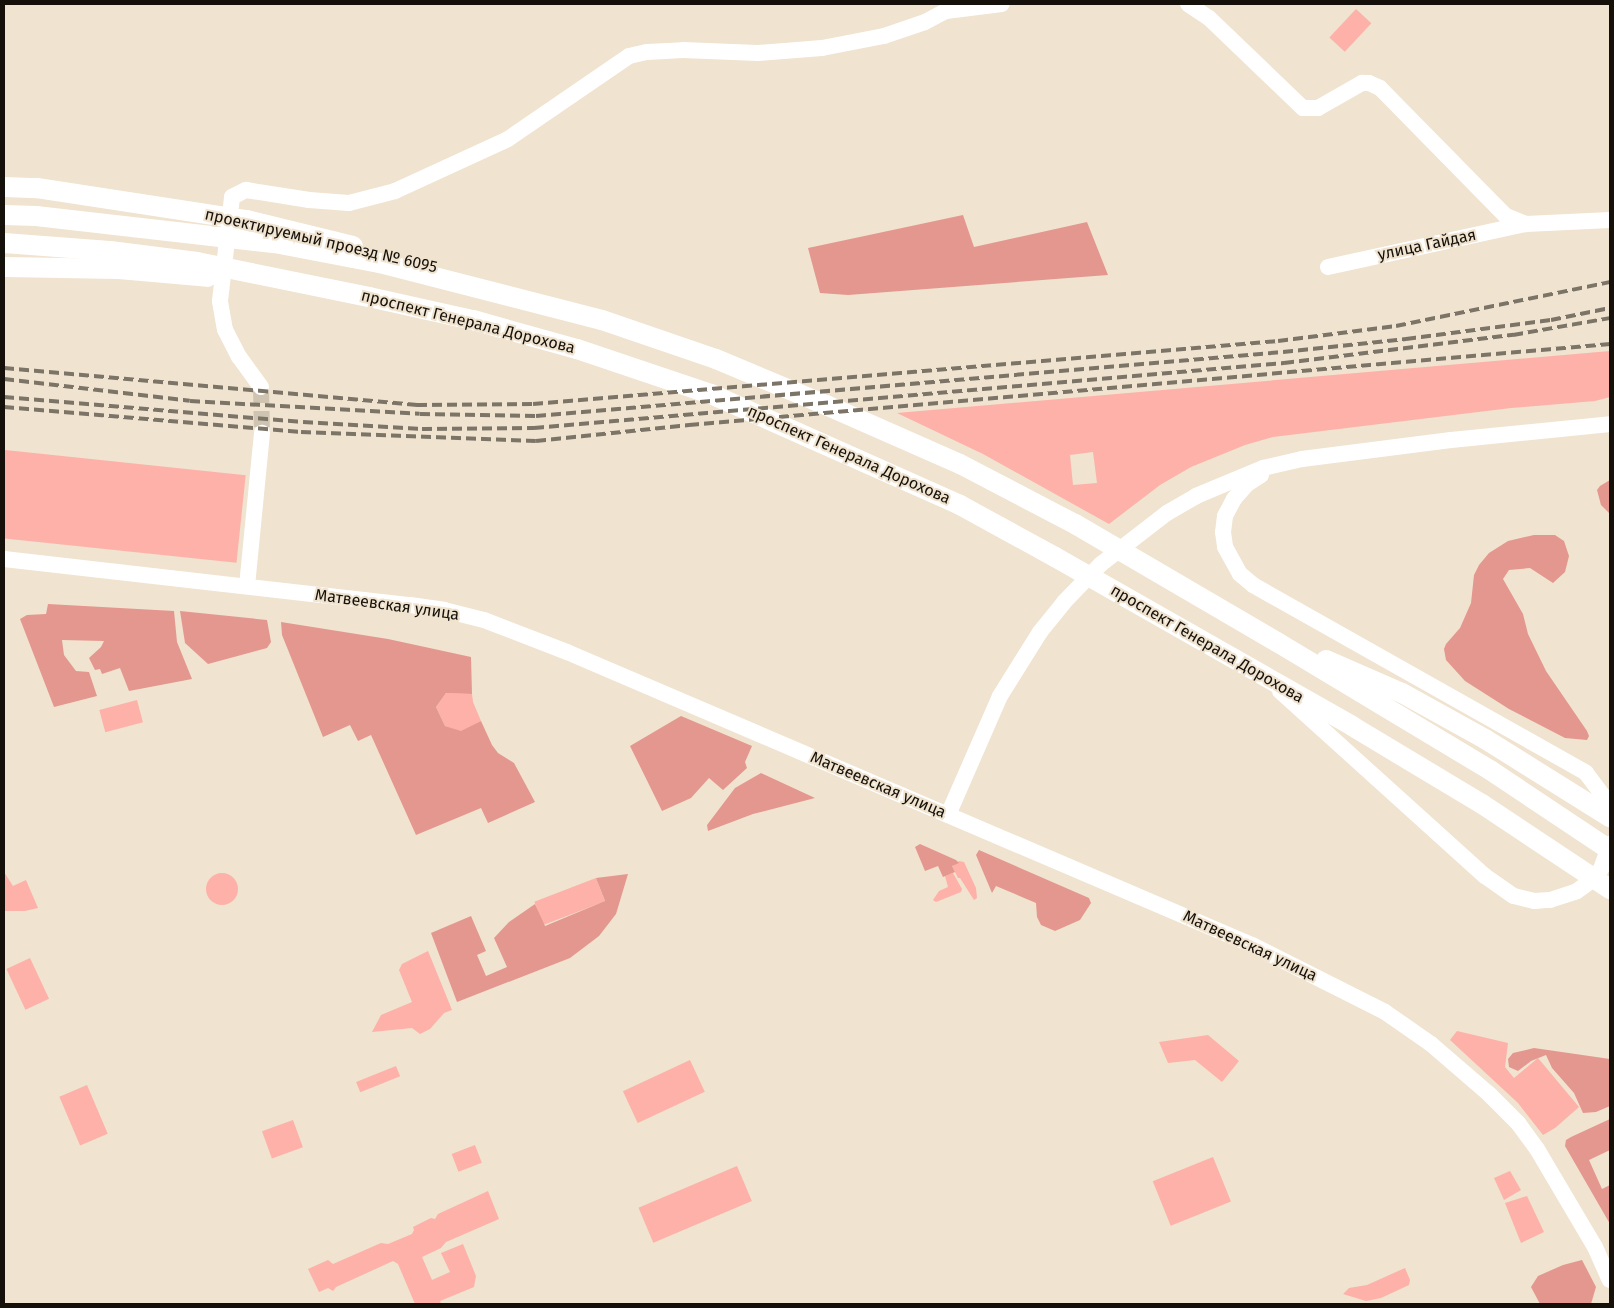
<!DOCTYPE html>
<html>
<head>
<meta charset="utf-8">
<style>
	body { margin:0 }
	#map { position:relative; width:1614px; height:1308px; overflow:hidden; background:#f0e3cf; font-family:"Fira Sans",sans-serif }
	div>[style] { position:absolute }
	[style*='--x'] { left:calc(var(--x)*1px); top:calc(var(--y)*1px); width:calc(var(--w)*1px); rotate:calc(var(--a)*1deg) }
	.green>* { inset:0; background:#fdb1a9; transform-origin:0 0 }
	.round { border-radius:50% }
	.forest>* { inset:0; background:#e4978f }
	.minor-tunnel>* { height:16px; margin-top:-8px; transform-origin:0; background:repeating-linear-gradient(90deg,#cfc4b1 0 16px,transparent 0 24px) }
	.minor>* { height:16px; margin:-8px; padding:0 8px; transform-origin:8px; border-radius:8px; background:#fff }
	.major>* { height:20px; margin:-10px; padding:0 10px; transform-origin:10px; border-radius:10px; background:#fff }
	.rail>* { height:4px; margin-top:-2px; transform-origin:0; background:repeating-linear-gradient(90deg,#7c7467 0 10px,transparent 0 15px) }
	span { translate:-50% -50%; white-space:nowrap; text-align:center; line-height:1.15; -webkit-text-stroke:4px #f0e3cf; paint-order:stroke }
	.street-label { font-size:16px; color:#15110a }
	.frame { position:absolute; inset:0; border:5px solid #15110a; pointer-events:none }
</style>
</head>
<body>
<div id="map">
	<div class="green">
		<i style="left:1356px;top:9px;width:21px;height:39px;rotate:43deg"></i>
		<i style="clip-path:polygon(evenodd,1610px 351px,1610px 397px,1595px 401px,1511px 408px,1273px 437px,1245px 445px,1191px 467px,1160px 485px,1109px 524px,983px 454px,897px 413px,1610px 351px,1093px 452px,1097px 483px,1073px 485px,1070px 455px,1093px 452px)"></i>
		<i style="left:5px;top:450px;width:242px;height:88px;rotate:6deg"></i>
		<i style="clip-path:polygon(446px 693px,472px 694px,473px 702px,481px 721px,461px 732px,445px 726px,436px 707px)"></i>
		<i style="left:137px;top:700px;width:23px;height:39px;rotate:75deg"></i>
		<i style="clip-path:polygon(959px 861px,964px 862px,976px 888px,977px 898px,974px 900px,960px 878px,958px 878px,952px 866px)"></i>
		<i style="clip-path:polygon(4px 872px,13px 886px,26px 880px,38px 908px,25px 911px,4px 911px)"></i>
		<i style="clip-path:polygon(953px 873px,962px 889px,961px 892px,936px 902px,933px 900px,939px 891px,948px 887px,945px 876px)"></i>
		<i class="round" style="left:206px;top:873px;width:32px;height:32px"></i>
		<i style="left:596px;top:878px;width:25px;height:66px;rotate:69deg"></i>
		<i style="clip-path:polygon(428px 951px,452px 1010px,444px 1013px,430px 1029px,420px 1034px,412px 1028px,372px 1032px,381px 1015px,412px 1002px,399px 970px,402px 964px)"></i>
		<i style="left:30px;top:958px;width:45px;height:26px;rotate:65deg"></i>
		<i style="clip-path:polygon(1457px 1031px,1508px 1043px,1505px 1067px,1514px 1078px,1538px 1058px,1579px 1107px,1555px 1128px,1543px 1135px,1518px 1103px,1450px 1040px)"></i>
		<i style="clip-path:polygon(1208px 1035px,1239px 1061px,1222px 1082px,1195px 1060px,1168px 1063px,1159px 1042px)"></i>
		<i style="left:690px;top:1060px;width:35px;height:74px;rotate:65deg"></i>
		<i style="left:396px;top:1066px;width:11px;height:43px;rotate:68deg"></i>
		<i style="left:87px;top:1085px;width:53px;height:30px;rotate:67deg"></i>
		<i style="left:293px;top:1120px;width:29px;height:33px;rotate:70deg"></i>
		<i style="left:475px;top:1145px;width:19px;height:25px;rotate:69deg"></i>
		<i style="left:1213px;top:1157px;width:48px;height:65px;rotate:68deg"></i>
		<i style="left:737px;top:1166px;width:38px;height:107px;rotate:67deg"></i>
		<i style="clip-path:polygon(1510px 1171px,1521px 1190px,1504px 1200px,1494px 1178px)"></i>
		<i style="clip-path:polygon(488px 1191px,499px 1219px,446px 1242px,441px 1248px,422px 1257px,432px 1280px,450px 1272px,441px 1253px,463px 1244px,476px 1276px,474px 1287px,440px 1301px,441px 1304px,415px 1304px,398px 1264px,393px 1261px,336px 1287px,333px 1291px,328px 1288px,319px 1292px,308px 1269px,328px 1260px,333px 1264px,381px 1243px,388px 1244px,412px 1234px,414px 1230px,413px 1227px,431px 1218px,435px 1219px,438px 1214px)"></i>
		<i style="clip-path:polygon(1527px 1196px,1544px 1232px,1521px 1243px,1505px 1203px)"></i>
		<i style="clip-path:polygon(1405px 1268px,1410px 1280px,1409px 1285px,1381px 1298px,1366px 1301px,1343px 1294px,1349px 1288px,1367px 1285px)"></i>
	</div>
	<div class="forest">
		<i style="clip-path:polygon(963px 215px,974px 247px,1087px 222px,1108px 275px,848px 295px,820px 293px,808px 248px)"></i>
		<i style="clip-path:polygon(1610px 480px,1610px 514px,1601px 505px,1597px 490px,1600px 486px)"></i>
		<i style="clip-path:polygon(1534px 535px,1555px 535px,1564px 541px,1569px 556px,1565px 572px,1553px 583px,1530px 568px,1509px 570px,1503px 579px,1523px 614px,1528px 634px,1546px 671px,1587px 731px,1589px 736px,1587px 740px,1565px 738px,1509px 709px,1465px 681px,1446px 660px,1444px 649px,1446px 644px,1460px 628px,1471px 603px,1474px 575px,1479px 565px,1489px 553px,1508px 541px)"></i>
		<i style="clip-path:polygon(48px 604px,174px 611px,177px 642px,192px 679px,129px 691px,120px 668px,102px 674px,100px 669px,95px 670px,89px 658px,101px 647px,104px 641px,62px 640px,64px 655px,76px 671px,89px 672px,97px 696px,54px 707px,20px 619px,27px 615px,46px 614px)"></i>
		<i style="clip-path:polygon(180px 611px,267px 620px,271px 642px,267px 648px,208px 664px,185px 643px)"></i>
		<i style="clip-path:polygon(281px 622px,388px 639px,471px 657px,472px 694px,446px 693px,436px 707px,445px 726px,461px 731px,481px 721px,492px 745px,498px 753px,514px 763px,535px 802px,488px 823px,481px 808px,416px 835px,371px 735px,358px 741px,350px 725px,323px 737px,282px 635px)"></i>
		<i style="clip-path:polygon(681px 716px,752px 746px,745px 762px,747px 768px,723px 790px,709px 778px,691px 798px,662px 811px,630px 746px)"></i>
		<i style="clip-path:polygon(761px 773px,815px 798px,753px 814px,708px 831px,707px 825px,735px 788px)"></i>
		<i style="clip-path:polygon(920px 844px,956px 860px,959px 863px,952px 866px,955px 872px,943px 877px,938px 866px,925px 871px,915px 847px)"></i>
		<i style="clip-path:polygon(979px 850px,1089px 898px,1091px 903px,1080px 920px,1055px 931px,1041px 925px,1037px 917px,1036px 903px,996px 886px,992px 893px,976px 855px)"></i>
		<i style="clip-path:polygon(628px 874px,616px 914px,599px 936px,570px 958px,457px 1002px,431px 933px,471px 916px,486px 951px,477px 955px,486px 976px,507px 967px,494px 938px,509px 922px,535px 904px,545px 926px,605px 901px,596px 878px)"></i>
		<i style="clip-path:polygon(1534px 1048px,1610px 1059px,1610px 1106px,1596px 1112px,1583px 1113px,1574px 1093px,1552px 1068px,1546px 1055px,1531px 1061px,1518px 1071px,1509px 1067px,1508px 1059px,1513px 1053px)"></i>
		<i style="clip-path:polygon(1610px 1119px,1610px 1150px,1589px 1160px,1602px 1189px,1610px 1185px,1610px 1224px,1565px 1146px,1566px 1140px,1571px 1137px)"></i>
		<i style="clip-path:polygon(1582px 1260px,1596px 1287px,1591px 1304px,1540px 1304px,1531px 1287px,1538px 1276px,1563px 1265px)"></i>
	</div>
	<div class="minor-tunnel">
		<i style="--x:261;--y:387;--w:46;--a:88.8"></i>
	</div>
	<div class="minor">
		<i style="--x:1188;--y:4;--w:25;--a:34"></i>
		<i style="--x:1209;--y:18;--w:130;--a:43.8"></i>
		<i style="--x:1303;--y:108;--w:15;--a:0"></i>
		<i style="--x:1318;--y:108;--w:51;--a:-29.6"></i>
		<i style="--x:1362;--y:83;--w:7;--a:0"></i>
		<i style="--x:1369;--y:83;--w:12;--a:24"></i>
		<i style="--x:1380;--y:88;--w:180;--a:45.5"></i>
		<i style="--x:1506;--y:216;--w:22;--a:22"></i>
		<i style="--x:1526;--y:224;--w:84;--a:-2.7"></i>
		<i style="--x:1328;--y:267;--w:203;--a:-12.3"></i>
		<i style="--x:261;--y:387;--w:37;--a:-126"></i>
		<i style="--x:239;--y:357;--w:30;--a:-117"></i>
		<i style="--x:225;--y:330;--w:29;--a:-100"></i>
		<i style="--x:220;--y:301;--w:105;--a:-83.4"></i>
		<i style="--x:232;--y:197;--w:16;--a:-27"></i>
		<i style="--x:246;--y:190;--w:64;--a:9"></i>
		<i style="--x:309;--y:200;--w:40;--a:4.3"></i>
		<i style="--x:349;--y:203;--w:48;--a:-14.6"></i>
		<i style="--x:395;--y:191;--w:124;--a:-24.7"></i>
		<i style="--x:508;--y:139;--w:147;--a:-34.4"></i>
		<i style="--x:629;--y:56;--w:18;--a:-13"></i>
		<i style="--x:647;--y:52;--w:36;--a:-3"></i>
		<i style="--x:683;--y:50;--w:75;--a:2.3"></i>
		<i style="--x:758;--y:53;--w:64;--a:-4.5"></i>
		<i style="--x:822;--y:48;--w:63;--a:-11"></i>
		<i style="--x:884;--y:36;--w:43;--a:-18.9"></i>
		<i style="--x:925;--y:22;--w:24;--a:-28"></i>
		<i style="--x:946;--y:11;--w:56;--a:-7.1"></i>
		<i style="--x:1261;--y:475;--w:17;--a:147"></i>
		<i style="--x:1247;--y:484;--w:20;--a:131"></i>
		<i style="--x:1234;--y:499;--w:19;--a:118"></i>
		<i style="--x:1225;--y:516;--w:16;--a:97"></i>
		<i style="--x:1223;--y:532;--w:15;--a:82"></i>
		<i style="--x:1225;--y:547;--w:31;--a:61"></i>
		<i style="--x:1240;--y:574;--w:17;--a:40"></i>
		<i style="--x:1253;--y:585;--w:382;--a:29.4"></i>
		<i style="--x:1586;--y:773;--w:31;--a:53"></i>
		<i style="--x:1605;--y:798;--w:19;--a:74"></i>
		<i style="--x:4;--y:559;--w:409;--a:6.5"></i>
		<i style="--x:410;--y:605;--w:34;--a:8"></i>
		<i style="--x:444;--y:610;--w:41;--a:14"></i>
		<i style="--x:484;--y:620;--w:89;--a:21.1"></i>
		<i style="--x:567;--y:652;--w:745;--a:23.16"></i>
		<i style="--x:1252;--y:945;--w:149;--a:26.7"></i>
		<i style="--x:1385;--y:1012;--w:56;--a:34.8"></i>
		<i style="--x:1431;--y:1044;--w:77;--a:40.8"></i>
		<i style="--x:1489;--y:1094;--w:41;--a:45"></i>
		<i style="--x:1518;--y:1123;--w:32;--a:54"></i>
		<i style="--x:1537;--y:1149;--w:114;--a:59.4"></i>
		<i style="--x:1595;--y:1247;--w:36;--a:66"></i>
		<i style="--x:247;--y:586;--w:154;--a:-84.4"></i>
		<i style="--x:1280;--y:691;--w:276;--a:42.1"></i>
		<i style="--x:1485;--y:876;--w:35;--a:35"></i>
		<i style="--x:1514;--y:896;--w:21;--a:14"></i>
		<i style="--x:1534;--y:901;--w:16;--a:-4"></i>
		<i style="--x:1550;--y:900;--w:28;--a:-18"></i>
		<i style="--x:1577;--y:891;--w:17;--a:-36"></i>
		<i style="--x:1591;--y:881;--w:16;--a:-50"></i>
		<i style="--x:1601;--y:869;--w:27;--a:-70"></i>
		<i style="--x:948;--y:815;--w:130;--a:-66.4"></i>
		<i style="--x:1000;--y:696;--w:75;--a:-58"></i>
		<i style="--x:1040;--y:632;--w:38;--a:-51"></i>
		<i style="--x:1064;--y:602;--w:53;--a:-45.8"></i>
		<i style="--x:1101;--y:564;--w:83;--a:-37.7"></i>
		<i style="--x:1167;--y:513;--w:34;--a:-30"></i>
		<i style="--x:1196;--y:496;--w:73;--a:-22.7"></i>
		<i style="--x:1263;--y:468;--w:40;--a:-13"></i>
		<i style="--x:1302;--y:459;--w:150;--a:-7.3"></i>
		<i style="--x:1451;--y:440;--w:160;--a:-5.7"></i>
	</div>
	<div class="major">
		<i style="--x:4;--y:187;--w:33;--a:2"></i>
		<i style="--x:37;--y:188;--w:212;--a:8.7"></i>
		<i style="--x:247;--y:220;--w:109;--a:13.8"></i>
		<i style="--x:4;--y:215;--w:32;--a:2"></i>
		<i style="--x:36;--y:216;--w:246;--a:6.5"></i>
		<i style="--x:280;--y:244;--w:102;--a:10.8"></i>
		<i style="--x:380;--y:263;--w:229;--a:14.4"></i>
		<i style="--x:602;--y:320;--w:120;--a:18.9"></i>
		<i style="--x:716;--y:359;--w:119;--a:22.7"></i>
		<i style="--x:826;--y:405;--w:146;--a:23.8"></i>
		<i style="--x:960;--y:464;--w:130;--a:27.6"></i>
		<i style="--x:1075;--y:524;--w:234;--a:30.3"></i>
		<i style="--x:1277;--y:642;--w:249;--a:31"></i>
		<i style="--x:1490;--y:770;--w:144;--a:33.7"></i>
		<i style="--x:4;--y:243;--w:106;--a:4.3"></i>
		<i style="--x:110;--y:251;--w:88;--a:7.2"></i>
		<i style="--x:197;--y:262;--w:176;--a:11.5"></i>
		<i style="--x:369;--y:297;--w:107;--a:12.5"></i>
		<i style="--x:473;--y:320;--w:108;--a:15.6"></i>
		<i style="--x:577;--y:349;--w:141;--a:18.6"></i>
		<i style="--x:711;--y:394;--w:273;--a:24"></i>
		<i style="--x:960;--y:505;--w:108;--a:28.7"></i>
		<i style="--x:1055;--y:557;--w:342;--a:29.6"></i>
		<i style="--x:1352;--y:726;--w:152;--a:31"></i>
		<i style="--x:1482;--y:804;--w:154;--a:33.6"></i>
		<i style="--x:4;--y:267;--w:115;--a:1"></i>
		<i style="--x:119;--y:269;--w:89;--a:5.1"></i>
		<i style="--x:1326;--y:660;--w:83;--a:23.5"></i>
		<i style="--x:1402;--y:693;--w:95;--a:29"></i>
		<i style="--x:1485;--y:739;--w:147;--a:32"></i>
	</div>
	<div class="rail">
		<i style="--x:4;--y:368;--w:415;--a:5.1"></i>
		<i style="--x:417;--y:405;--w:116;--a:-0.5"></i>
		<i style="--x:533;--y:404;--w:748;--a:-4.83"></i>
		<i style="--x:1278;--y:341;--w:119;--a:-7.2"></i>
		<i style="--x:1396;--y:326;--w:218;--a:-11.6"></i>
		<i style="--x:4;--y:379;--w:187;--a:6.7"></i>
		<i style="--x:190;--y:401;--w:230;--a:3.2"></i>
		<i style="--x:420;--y:414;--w:116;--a:1"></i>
		<i style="--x:536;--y:416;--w:750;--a:-4.9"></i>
		<i style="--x:1283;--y:352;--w:124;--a:-6"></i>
		<i style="--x:1406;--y:339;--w:146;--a:-7.5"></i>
		<i style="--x:1551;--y:320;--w:60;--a:-11.5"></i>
		<i style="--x:4;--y:397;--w:300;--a:4.8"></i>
		<i style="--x:303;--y:422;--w:119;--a:3.4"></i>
		<i style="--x:422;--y:429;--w:112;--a:-0.5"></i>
		<i style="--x:534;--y:428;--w:753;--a:-4.95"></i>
		<i style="--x:1284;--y:363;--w:231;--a:-7"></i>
		<i style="--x:1513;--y:335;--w:98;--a:-9.9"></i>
		<i style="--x:4;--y:407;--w:298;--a:4.8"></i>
		<i style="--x:301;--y:432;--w:235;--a:2.2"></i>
		<i style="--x:536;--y:441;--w:154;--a:-6"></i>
		<i style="--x:689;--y:425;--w:925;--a:-5.03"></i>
	</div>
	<div class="street-label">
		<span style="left:321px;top:241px;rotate:13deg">проектируемый проезд № 6095</span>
		<span style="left:1427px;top:245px;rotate:-12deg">улица Гайдая</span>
		<span style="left:468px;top:322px;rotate:14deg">проспект Генерала Дорохова</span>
		<span style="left:849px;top:455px;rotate:24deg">проспект Генерала Дорохова</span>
		<span style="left:387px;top:605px;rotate:8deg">Матвеевская улица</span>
		<span style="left:1207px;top:644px;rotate:30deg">проспект Генерала Дорохова</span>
		<span style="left:878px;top:785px;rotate:23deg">Матвеевская улица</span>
		<span style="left:1250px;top:946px;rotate:25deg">Матвеевская улица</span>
	</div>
	<div class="frame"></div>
</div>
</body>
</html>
